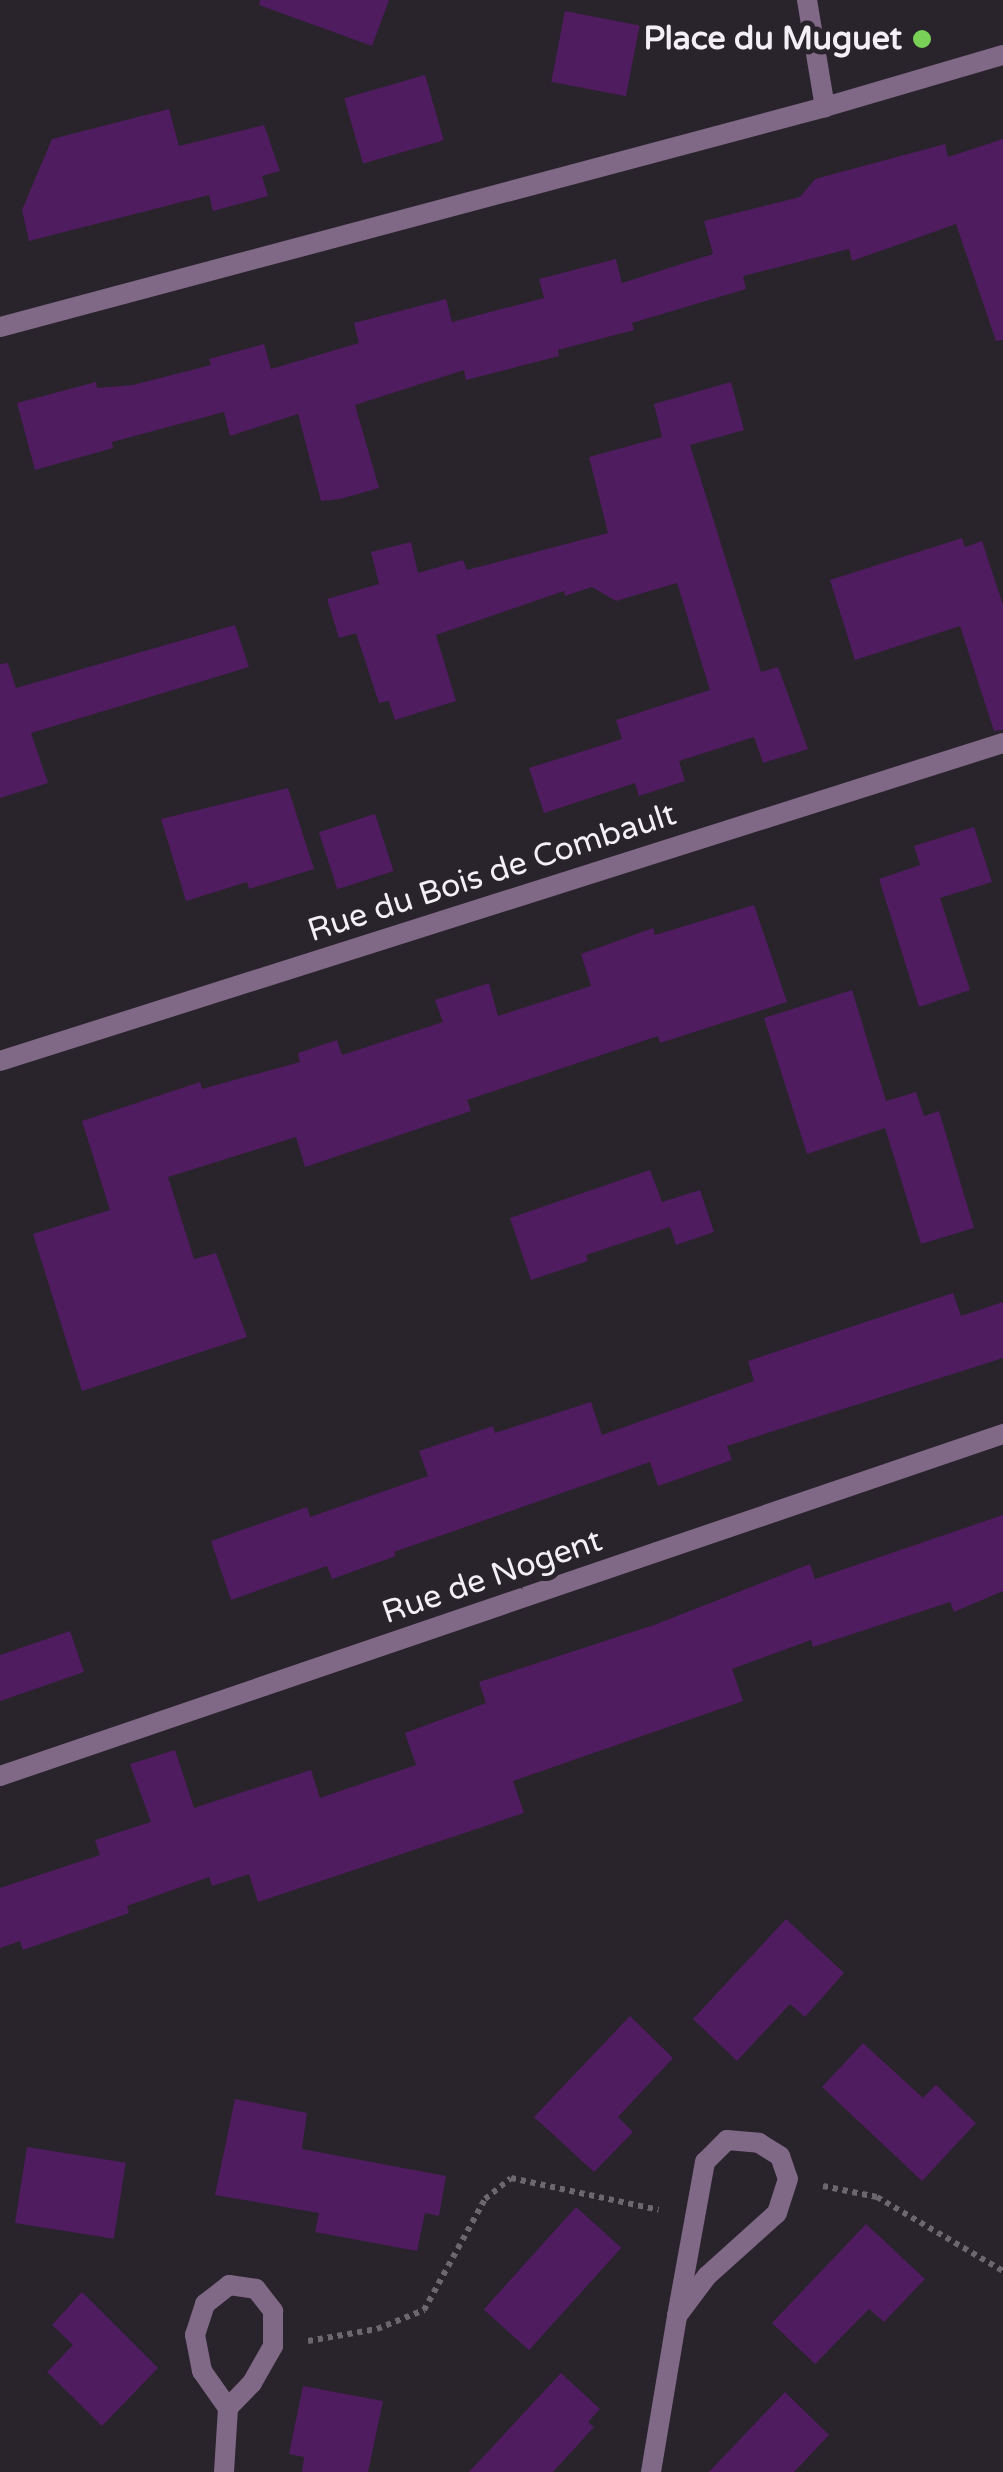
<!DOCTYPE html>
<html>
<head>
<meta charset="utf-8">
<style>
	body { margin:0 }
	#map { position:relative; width:1003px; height:2472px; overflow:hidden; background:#29232b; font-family:"Varela Round",sans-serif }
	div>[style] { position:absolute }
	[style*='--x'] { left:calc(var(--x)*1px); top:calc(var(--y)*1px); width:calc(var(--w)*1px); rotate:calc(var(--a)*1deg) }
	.building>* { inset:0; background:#4f1c5f; transform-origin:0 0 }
	.path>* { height:6px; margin-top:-3px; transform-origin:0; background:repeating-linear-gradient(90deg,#6c676e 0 5px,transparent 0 10px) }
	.lane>* { height:20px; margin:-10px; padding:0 10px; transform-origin:10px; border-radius:10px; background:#806887 }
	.street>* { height:20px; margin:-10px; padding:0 10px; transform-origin:10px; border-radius:10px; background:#806887 }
	.dots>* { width:28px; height:28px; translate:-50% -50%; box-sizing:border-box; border:5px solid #29232b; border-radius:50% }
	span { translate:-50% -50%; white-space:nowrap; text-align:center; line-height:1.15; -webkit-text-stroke:10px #29232b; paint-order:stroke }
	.poi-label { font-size:32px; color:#f3f0f5; font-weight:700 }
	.right { translate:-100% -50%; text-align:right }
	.street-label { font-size:32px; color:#f3f0f5 }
</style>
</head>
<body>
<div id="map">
	<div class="building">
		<i style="clip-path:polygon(260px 0,389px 0,372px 46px,259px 5px)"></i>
		<i style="left:565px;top:11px;width:76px;height:72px;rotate:11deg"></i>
		<i style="left:425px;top:75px;width:68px;height:84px;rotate:74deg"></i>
		<i style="clip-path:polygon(169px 109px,179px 146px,264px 125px,280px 171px,262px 176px,268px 196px,213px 211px,209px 195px,29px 241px,22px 210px,52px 139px)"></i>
		<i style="clip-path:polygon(1003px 139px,1003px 340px,996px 341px,956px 224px,852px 261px,849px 249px,743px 276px,746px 289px,632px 323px,634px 330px,558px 350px,559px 356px,466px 380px,464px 370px,355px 405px,379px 488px,340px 499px,321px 501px,298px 414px,230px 436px,224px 412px,112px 442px,113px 448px,35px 470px,17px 403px,96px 382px,97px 388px,133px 385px,211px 365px,209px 359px,264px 344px,271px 369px,359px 343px,354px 323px,446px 299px,452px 322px,544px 298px,539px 279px,616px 259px,622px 283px,713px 254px,704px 221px,800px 197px,815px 179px,945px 144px,948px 157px)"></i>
		<i style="clip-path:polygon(731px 382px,744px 430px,690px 445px,761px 672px,778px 667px,808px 749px,763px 763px,754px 737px,679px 761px,685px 781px,639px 796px,635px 783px,544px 813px,529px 768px,622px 739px,616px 720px,710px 690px,677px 583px,616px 601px,592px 587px,565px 596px,564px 591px,436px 635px,456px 701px,395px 720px,389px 701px,379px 703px,356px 633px,339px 638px,327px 599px,379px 584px,371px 552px,411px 542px,418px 573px,463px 560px,467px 570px,608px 533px,589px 457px,662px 437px,654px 404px)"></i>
		<i style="clip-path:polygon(962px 538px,965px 547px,982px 541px,1003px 605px,1003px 730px,994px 731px,960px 626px,855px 660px,830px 580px)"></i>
		<i style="clip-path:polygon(235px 625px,249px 667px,31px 733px,48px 783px,0 798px,0 664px,8px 663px,16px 688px)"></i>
		<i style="clip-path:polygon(288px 788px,314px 869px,249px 889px,247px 882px,186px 901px,161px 819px)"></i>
		<i style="left:375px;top:814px;width:60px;height:59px;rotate:72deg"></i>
		<i style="clip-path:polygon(974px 827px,992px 882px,940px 898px,970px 990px,919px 1007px,879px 879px,920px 865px,914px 846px)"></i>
		<i style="clip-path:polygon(754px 905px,787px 1002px,660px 1043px,658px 1036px,467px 1100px,471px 1111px,305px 1167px,296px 1137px,168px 1177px,194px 1259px,216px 1253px,247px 1337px,82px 1391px,33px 1234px,110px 1210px,82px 1121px,200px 1082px,202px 1089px,300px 1062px,298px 1053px,337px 1040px,342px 1055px,443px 1022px,435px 1000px,489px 983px,498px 1016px,591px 986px,581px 954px,653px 928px,655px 935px)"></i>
		<i style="clip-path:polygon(852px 990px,886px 1101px,916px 1092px,924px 1116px,939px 1111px,974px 1228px,921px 1244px,885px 1128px,807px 1154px,764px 1018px)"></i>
		<i style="clip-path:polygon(650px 1170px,662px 1202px,700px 1190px,714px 1232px,676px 1245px,670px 1227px,586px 1255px,588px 1261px,531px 1280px,510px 1218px)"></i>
		<i style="clip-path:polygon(953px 1293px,961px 1316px,1003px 1302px,1003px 1358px,727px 1446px,732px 1460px,658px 1486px,650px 1462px,394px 1552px,396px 1556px,332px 1579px,327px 1566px,231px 1600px,211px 1541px,307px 1507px,310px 1517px,428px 1476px,419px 1451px,493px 1426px,495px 1433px,591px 1402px,602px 1435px,754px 1381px,748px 1361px)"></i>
		<i style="clip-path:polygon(1003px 1515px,1003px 1591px,954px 1612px,950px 1602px,813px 1647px,811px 1640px,732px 1669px,743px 1701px,513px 1781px,524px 1813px,258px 1902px,249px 1874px,212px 1886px,209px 1877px,127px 1906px,129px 1913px,23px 1950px,20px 1941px,0 1948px,0 1888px,100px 1855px,95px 1840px,151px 1822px,130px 1764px,175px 1750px,194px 1808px,311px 1770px,320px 1798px,416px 1765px,405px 1733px,486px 1703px,479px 1682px,654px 1625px,810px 1564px,815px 1579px)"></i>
		<i style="clip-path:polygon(70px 1631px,84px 1672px,0 1701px,0 1655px)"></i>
		<i style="clip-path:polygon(786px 1919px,844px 1973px,805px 2017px,790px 2004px,737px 2061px,693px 2019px)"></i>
		<i style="clip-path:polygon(630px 2016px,673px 2058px,618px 2117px,633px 2132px,594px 2172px,534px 2117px)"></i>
		<i style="clip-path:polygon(863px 2043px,923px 2098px,936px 2085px,976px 2123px,922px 2181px,822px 2087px)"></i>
		<i style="clip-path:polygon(235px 2099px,307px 2113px,302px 2149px,446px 2176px,439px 2216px,425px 2213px,417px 2251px,315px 2232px,319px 2213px,215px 2195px)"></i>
		<i style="left:27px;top:2147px;width:100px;height:77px;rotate:9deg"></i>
		<i style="left:576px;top:2207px;width:61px;height:138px;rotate:42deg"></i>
		<i style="clip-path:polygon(866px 2224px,925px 2279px,884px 2322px,869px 2309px,815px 2364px,772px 2323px)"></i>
		<i style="clip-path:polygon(82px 2292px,158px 2368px,102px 2426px,47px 2372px,73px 2345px,52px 2325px)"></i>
		<i style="clip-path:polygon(561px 2373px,600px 2409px,588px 2422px,594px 2427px,553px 2472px,469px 2472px)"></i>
		<i style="clip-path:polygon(303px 2386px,383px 2401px,368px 2472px,302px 2472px,304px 2457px,289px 2454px)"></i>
		<i style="clip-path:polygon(785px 2392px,829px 2435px,794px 2472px,709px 2472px)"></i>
	</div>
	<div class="path">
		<i style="--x:823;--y:2186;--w:55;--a:11.5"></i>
		<i style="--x:877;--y:2197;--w:146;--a:30.4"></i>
		<i style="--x:308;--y:2341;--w:70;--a:-9.9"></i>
		<i style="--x:377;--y:2329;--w:51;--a:-22"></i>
		<i style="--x:424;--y:2310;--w:127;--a:-61.2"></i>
		<i style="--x:485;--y:2199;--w:33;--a:-39"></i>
		<i style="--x:511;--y:2178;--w:151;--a:12.2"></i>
	</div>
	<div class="lane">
		<i style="--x:224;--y:2472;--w:64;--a:-86.4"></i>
		<i style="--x:228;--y:2408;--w:45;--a:-125.1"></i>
		<i style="--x:202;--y:2371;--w:37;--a:-101"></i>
		<i style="--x:195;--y:2335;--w:33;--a:-72"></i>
		<i style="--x:205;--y:2304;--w:31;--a:-38"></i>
		<i style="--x:229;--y:2285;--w:27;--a:8"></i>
		<i style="--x:256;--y:2289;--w:28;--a:52"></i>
		<i style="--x:273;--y:2311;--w:35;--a:90"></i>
		<i style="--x:273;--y:2346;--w:43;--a:119.6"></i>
		<i style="--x:252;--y:2383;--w:35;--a:134"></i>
		<i style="--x:651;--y:2472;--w:158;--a:-80.5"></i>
		<i style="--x:677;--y:2316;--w:157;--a:-79.7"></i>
		<i style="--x:705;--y:2162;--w:31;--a:-45"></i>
		<i style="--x:727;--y:2140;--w:32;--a:5"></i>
		<i style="--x:759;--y:2143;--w:25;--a:32"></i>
		<i style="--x:780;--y:2156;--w:24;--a:71"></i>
		<i style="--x:788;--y:2179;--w:36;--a:108"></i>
		<i style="--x:777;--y:2213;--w:94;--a:138"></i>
		<i style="--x:707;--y:2276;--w:50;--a:126.9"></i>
	</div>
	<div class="street">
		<i style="--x:807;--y:0;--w:109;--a:80.5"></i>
		<i style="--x:0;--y:327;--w:854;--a:-14.93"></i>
		<i style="--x:825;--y:107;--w:185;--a:-16.3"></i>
		<i style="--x:0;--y:1061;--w:1052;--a:-17.59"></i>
		<i style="--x:0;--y:1776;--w:1060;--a:-18.83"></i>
	</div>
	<div class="dots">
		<i style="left:922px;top:39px;background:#7ad157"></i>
	</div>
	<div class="poi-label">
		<span class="right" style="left:902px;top:39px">Place du Muguet</span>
	</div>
	<div class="street-label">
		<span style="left:492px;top:873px;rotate:-18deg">Rue du Bois de Combault</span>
		<span style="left:492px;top:1577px;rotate:-19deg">Rue de Nogent</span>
	</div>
</div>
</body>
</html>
